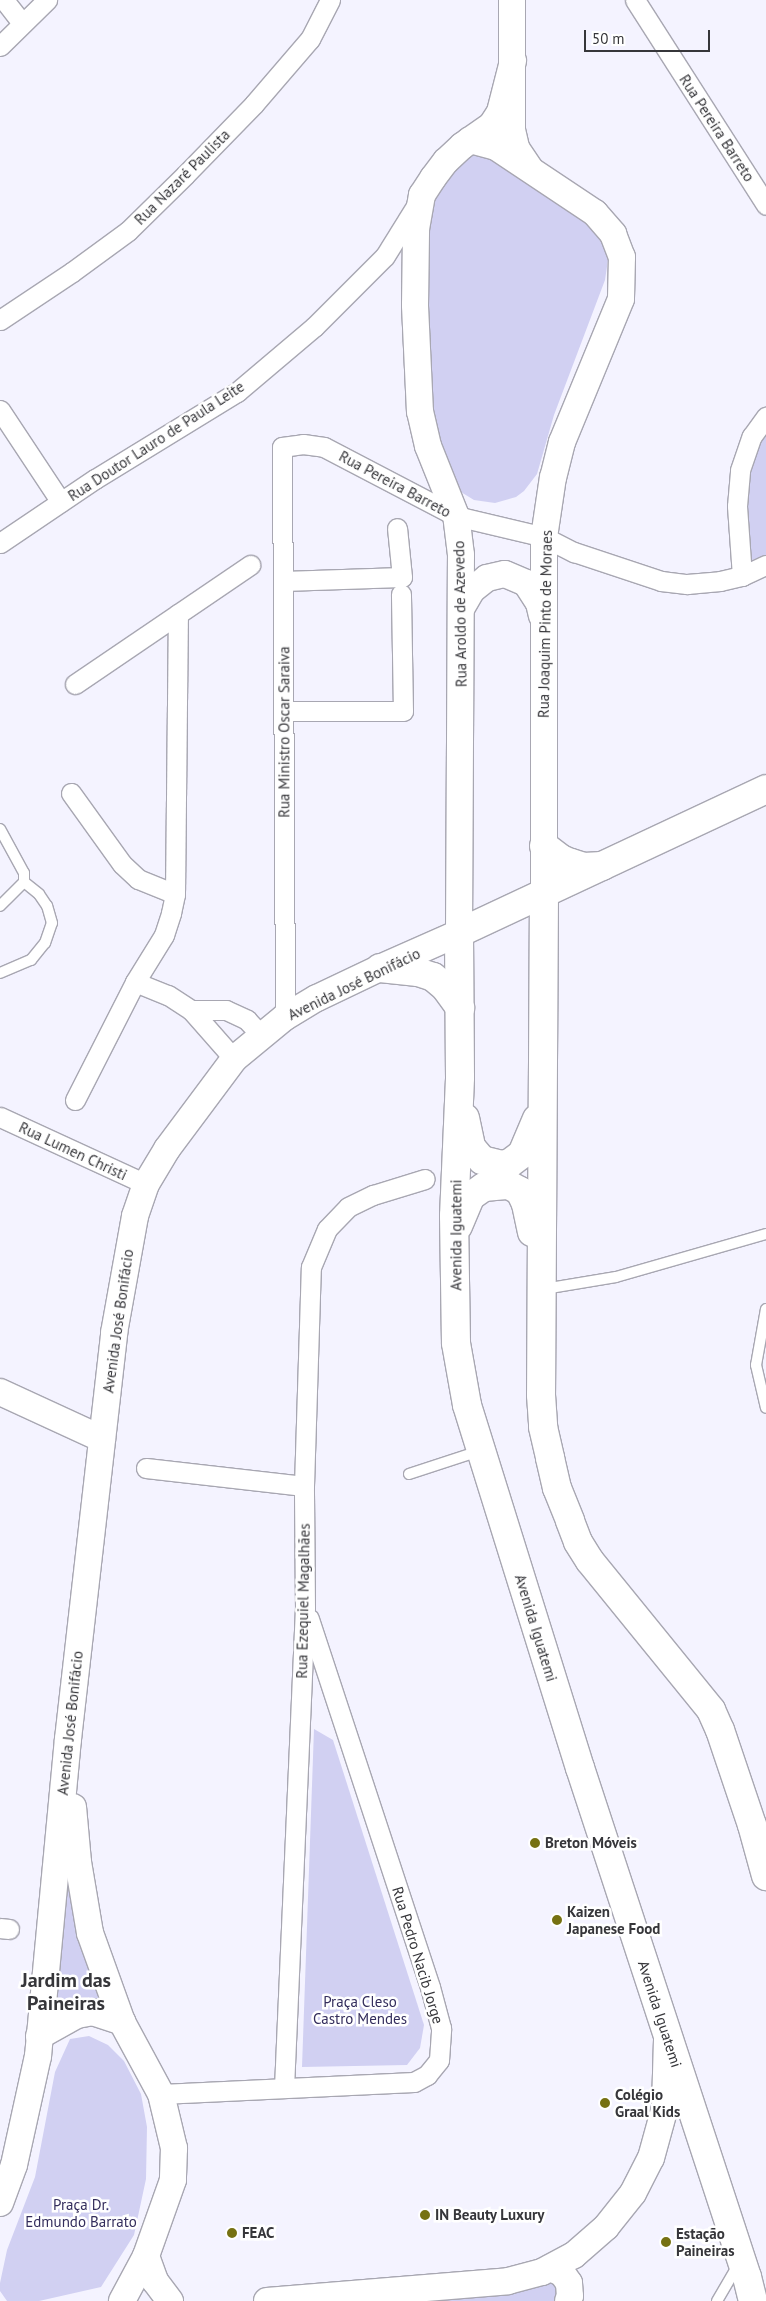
<!DOCTYPE html>
<html>
<head>
<meta charset="utf-8">
<style>
	body { margin:0 }
	#map { position:relative; width:766px; height:2301px; overflow:hidden; background:#f4f3ff; font-family:"PT Sans",sans-serif }
	div>[style] { position:absolute }
	[style*='--x'] { left:calc(var(--x)*1px); top:calc(var(--y)*1px); width:calc(var(--w)*1px); rotate:calc(var(--a)*1deg) }
	.green>* { inset:0; background:#d1d0f2 }
	.roads { filter:drop-shadow(1px 0 #a8a7b2) drop-shadow(-1px 0 #a8a7b2) drop-shadow(0 1px #a8a7b2) drop-shadow(0 -1px #a8a7b2) }
	.lane>* { height:10px; margin:-5px; padding:0 5px; transform-origin:5px; border-radius:5px; background:#fff }
	.street>* { height:19px; margin:-9.5px; padding:0 9.5px; transform-origin:9.5px; border-radius:9.5px; background:#fff }
	.secondary>* { height:26px; margin:-13px; padding:0 13px; transform-origin:13px; border-radius:13px; background:#fff }
	.primary>* { height:28px; margin:-14px; padding:0 14px; transform-origin:14px; border-radius:14px; background:#fff }
	.dots>* { width:14px; height:14px; translate:-50% -50%; box-sizing:border-box; border:2px solid #fff; border-radius:50% }
	span { translate:-50% -50%; white-space:nowrap; text-align:center; line-height:1.15; -webkit-text-stroke:5px #fff; paint-order:stroke }
	.street-label { font-size:15px; color:#36363a }
	.poi-label { font-size:15px; color:#36363a; font-weight:700 }
	.left { translate:0 -50%; text-align:left }
	.park-label { font-size:15px; color:#332d5c }
	.district-label { font-size:20px; color:#36363a; font-weight:700 }
	.scale { position:absolute; left:584px; top:30px; width:126px; height:22px; box-sizing:border-box; border:2px solid #36363a; border-top:0; padding-left:6px; font-size:15px; line-height:18px; white-space:nowrap; color:#36363a; -webkit-text-stroke:4px #fff; paint-order:stroke }
</style>
</head>
<body>
<div id="map">
	<div class="green">
		<i style="clip-path:polygon(487px 149px,596px 230px,606px 249px,608px 260px,605px 280px,554px 415px,537px 474px,524px 491px,516px 497px,495px 503px,474px 500px,456px 489px,433px 436px,424px 215px,455px 160px)"></i>
		<i style="clip-path:polygon(766px 425px,766px 555px,747px 562px,744px 481px)"></i>
		<i style="clip-path:polygon(314px 1729px,333px 1740px,424px 2025px,420px 2048px,407px 2065px,302px 2067px)"></i>
		<i style="clip-path:polygon(67px 1827px,106px 2004px,91px 2002px,70px 2002px,50px 2009px)"></i>
		<i style="clip-path:polygon(89px 2036px,108px 2045px,124px 2061px,141px 2094px,147px 2127px,146px 2179px,134px 2235px,101px 2287px,39px 2301px,7px 2301px,0 2291px,0 2283px,7px 2250px,35px 2177px,55px 2072px,70px 2039px)"></i>
		<i style="clip-path:polygon(551px 2274px,562px 2301px,307px 2301px)"></i>
	</div>
	<div class="roads">
		<div class="lane">
			<i style="--x:0;--y:829;--w:50;--a:61.4"></i>
			<i style="--x:24;--y:873;--w:9;--a:90"></i>
			<i style="--x:24;--y:882;--w:34;--a:135"></i>
			<i style="--x:0;--y:973;--w:34;--a:-23"></i>
			<i style="--x:31;--y:960;--w:22;--a:-51"></i>
			<i style="--x:45;--y:943;--w:21;--a:-71"></i>
			<i style="--x:52;--y:923;--w:18;--a:-106"></i>
			<i style="--x:47;--y:906;--w:14;--a:-124"></i>
			<i style="--x:39;--y:894;--w:19;--a:-141"></i>
			<i style="--x:544;--y:1289;--w:73;--a:-9.5"></i>
			<i style="--x:616;--y:1277;--w:156;--a:-16"></i>
			<i style="--x:766;--y:1309;--w:57;--a:100.1"></i>
			<i style="--x:756;--y:1365;--w:44;--a:76.9"></i>
			<i style="--x:409;--y:1474;--w:74;--a:-18.2"></i>
			<i style="--x:717;--y:2301;--w:42;--a:-59.7"></i>
		</div>
		<div class="street">
			<i style="--x:4;--y:0;--w:29;--a:52"></i>
			<i style="--x:635;--y:0;--w:243;--a:57.4"></i>
			<i style="--x:0;--y:46;--w:66;--a:-44.4"></i>
			<i style="--x:0;--y:320;--w:87;--a:-33.7"></i>
			<i style="--x:72;--y:272;--w:69;--a:-36.2"></i>
			<i style="--x:128;--y:231;--w:80;--a:-44.5"></i>
			<i style="--x:185;--y:175;--w:99;--a:-45.8"></i>
			<i style="--x:254;--y:104;--w:86;--a:-49.3"></i>
			<i style="--x:310;--y:39;--w:44;--a:-62.9"></i>
			<i style="--x:0;--y:410;--w:110;--a:56.5"></i>
			<i style="--x:0;--y:543;--w:115;--a:-34"></i>
			<i style="--x:95;--y:479;--w:167;--a:-31.5"></i>
			<i style="--x:237;--y:392;--w:101;--a:-40.2"></i>
			<i style="--x:314;--y:327;--w:100;--a:-45"></i>
			<i style="--x:385;--y:256;--w:59;--a:-58.2"></i>
			<i style="--x:742;--y:576;--w:70;--a:-94.1"></i>
			<i style="--x:737;--y:506;--w:36;--a:-85"></i>
			<i style="--x:740;--y:470;--w:36;--a:-71"></i>
			<i style="--x:752;--y:436;--w:24;--a:-54"></i>
			<i style="--x:283;--y:581;--w:119;--a:-1.9"></i>
			<i style="--x:402;--y:577;--w:49;--a:-95.8"></i>
			<i style="--x:75;--y:684;--w:212;--a:-34.2"></i>
			<i style="--x:284;--y:711;--w:119;--a:0"></i>
			<i style="--x:403;--y:711;--w:117;--a:-91"></i>
			<i style="--x:71;--y:793;--w:87;--a:54.3"></i>
			<i style="--x:122;--y:864;--w:22;--a:43"></i>
			<i style="--x:138;--y:879;--w:40;--a:22"></i>
			<i style="--x:135;--y:982;--w:35;--a:22"></i>
			<i style="--x:168;--y:995;--w:27;--a:33"></i>
			<i style="--x:191;--y:1010;--w:65;--a:48.7"></i>
			<i style="--x:191;--y:1010;--w:35;--a:0"></i>
			<i style="--x:226;--y:1010;--w:23;--a:25"></i>
			<i style="--x:247;--y:1020;--w:21;--a:47"></i>
			<i style="--x:285;--y:1017;--w:570;--a:-90.3"></i>
			<i style="--x:282;--y:447;--w:21;--a:-8"></i>
			<i style="--x:303;--y:444;--w:21;--a:8"></i>
			<i style="--x:324;--y:447;--w:149;--a:27.6"></i>
			<i style="--x:456;--y:516;--w:90;--a:13.4"></i>
			<i style="--x:544;--y:537;--w:34;--a:27"></i>
			<i style="--x:574;--y:552;--w:92;--a:18.4"></i>
			<i style="--x:661;--y:581;--w:26;--a:7"></i>
			<i style="--x:687;--y:584;--w:33;--a:-5"></i>
			<i style="--x:720;--y:581;--w:23;--a:-13"></i>
			<i style="--x:742;--y:576;--w:26;--a:-25"></i>
			<i style="--x:75;--y:1100;--w:132;--a:-63"></i>
			<i style="--x:135;--y:982;--w:55;--a:-58.3"></i>
			<i style="--x:164;--y:935;--w:23;--a:-72"></i>
			<i style="--x:171;--y:913;--w:19;--a:-78"></i>
			<i style="--x:175;--y:894;--w:280;--a:-89.4"></i>
			<i style="--x:0;--y:1117;--w:161;--a:24.7"></i>
			<i style="--x:146;--y:1468;--w:159;--a:6.5"></i>
			<i style="--x:0;--y:1928;--w:9;--a:6"></i>
			<i style="--x:284;--y:2088;--w:480;--a:-87.5"></i>
			<i style="--x:305;--y:1608;--w:122;--a:-90.5"></i>
			<i style="--x:304;--y:1486;--w:219;--a:-88.2"></i>
			<i style="--x:311;--y:1267;--w:41;--a:-67.2"></i>
			<i style="--x:327;--y:1229;--w:30;--a:-46"></i>
			<i style="--x:348;--y:1207;--w:28;--a:-26"></i>
			<i style="--x:373;--y:1195;--w:54;--a:-17.1"></i>
			<i style="--x:161;--y:2094;--w:253;--a:-2.7"></i>
			<i style="--x:414;--y:2082;--w:15;--a:-28"></i>
			<i style="--x:427;--y:2075;--w:19;--a:-51"></i>
			<i style="--x:439;--y:2060;--w:32;--a:-86"></i>
			<i style="--x:441;--y:2028;--w:42;--a:-105"></i>
			<i style="--x:430;--y:1987;--w:388;--a:-108.2"></i>
		</div>
		<div class="secondary">
			<i style="--x:512;--y:0;--w:130;--a:90"></i>
			<i style="--x:512;--y:130;--w:18;--a:77"></i>
			<i style="--x:516;--y:148;--w:25;--a:56"></i>
			<i style="--x:470;--y:140;--w:27;--a:15"></i>
			<i style="--x:496;--y:147;--w:119;--a:33.7"></i>
			<i style="--x:595;--y:213;--w:28;--a:49"></i>
			<i style="--x:613;--y:234;--w:25;--a:69"></i>
			<i style="--x:622;--y:257;--w:42;--a:91.4"></i>
			<i style="--x:621;--y:299;--w:155;--a:112.4"></i>
			<i style="--x:562;--y:442;--w:36;--a:104"></i>
			<i style="--x:553;--y:477;--w:61;--a:98.5"></i>
			<i style="--x:544;--y:537;--w:356;--a:90"></i>
			<i style="--x:462;--y:607;--w:20;--a:-60"></i>
			<i style="--x:472;--y:590;--w:19;--a:-39"></i>
			<i style="--x:487;--y:578;--w:18;--a:-13"></i>
			<i style="--x:505;--y:574;--w:23;--a:23"></i>
			<i style="--x:526;--y:583;--w:24;--a:57"></i>
			<i style="--x:539;--y:603;--w:13;--a:77"></i>
			<i style="--x:0;--y:1392;--w:112;--a:24.7"></i>
			<i style="--x:73;--y:1807;--w:55;--a:84.8"></i>
			<i style="--x:78;--y:1862;--w:72;--a:80.4"></i>
			<i style="--x:90;--y:1933;--w:95;--a:70.2"></i>
			<i style="--x:122;--y:2022;--w:82;--a:61.6"></i>
			<i style="--x:161;--y:2094;--w:56;--a:76.5"></i>
			<i style="--x:174;--y:2148;--w:32;--a:92"></i>
			<i style="--x:173;--y:2180;--w:81;--a:109.6"></i>
			<i style="--x:146;--y:2256;--w:51;--a:118.1"></i>
			<i style="--x:39;--y:2036;--w:43;--a:-28.9"></i>
			<i style="--x:77;--y:2015;--w:15;--a:-11"></i>
			<i style="--x:92;--y:2012;--w:32;--a:18"></i>
			<i style="--x:0;--y:2203;--w:40;--a:-69.8"></i>
			<i style="--x:14;--y:2165;--w:112;--a:-77.6"></i>
			<i style="--x:38;--y:2056;--w:318;--a:-84.6"></i>
			<i style="--x:68;--y:1739;--w:409;--a:-83.5"></i>
			<i style="--x:114;--y:1333;--w:119;--a:-79.8"></i>
			<i style="--x:135;--y:1216;--w:34;--a:-71"></i>
			<i style="--x:146;--y:1184;--w:41;--a:-59"></i>
			<i style="--x:167;--y:1149;--w:112;--a:-53.3"></i>
			<i style="--x:234;--y:1059;--w:66;--a:-39.5"></i>
			<i style="--x:285;--y:1017;--w:37;--a:-31"></i>
			<i style="--x:317;--y:998;--w:70;--a:-25.5"></i>
			<i style="--x:380;--y:968;--w:86;--a:-23.9"></i>
			<i style="--x:459;--y:933;--w:378;--a:-89.7"></i>
			<i style="--x:461;--y:555;--w:39;--a:-97"></i>
			<i style="--x:456;--y:516;--w:75;--a:-111.8"></i>
			<i style="--x:428;--y:446;--w:35;--a:-103"></i>
			<i style="--x:420;--y:412;--w:107;--a:-92.7"></i>
			<i style="--x:415;--y:305;--w:76;--a:-89.2"></i>
			<i style="--x:416;--y:229;--w:35;--a:-80"></i>
			<i style="--x:422;--y:195;--w:20;--a:-57"></i>
			<i style="--x:433;--y:178;--w:21;--a:-53"></i>
			<i style="--x:446;--y:161;--w:22;--a:-43"></i>
			<i style="--x:462;--y:146;--w:35;--a:-35"></i>
			<i style="--x:491;--y:126;--w:17;--a:-57"></i>
			<i style="--x:500;--y:112;--w:53;--a:-75.7"></i>
			<i style="--x:146;--y:2256;--w:27;--a:70"></i>
			<i style="--x:155;--y:2281;--w:25;--a:53"></i>
			<i style="--x:550;--y:2268;--w:13;--a:23"></i>
			<i style="--x:562;--y:2273;--w:12;--a:55"></i>
			<i style="--x:569;--y:2283;--w:13;--a:86"></i>
			<i style="--x:570;--y:2296;--w:5;--a:112"></i>
			<i style="--x:267;--y:2301;--w:242;--a:-4.7"></i>
			<i style="--x:508;--y:2281;--w:35;--a:-15"></i>
			<i style="--x:542;--y:2272;--w:36;--a:-28"></i>
			<i style="--x:574;--y:2255;--w:43;--a:-41.2"></i>
			<i style="--x:606;--y:2227;--w:43;--a:-51.5"></i>
			<i style="--x:633;--y:2193;--w:39;--a:-63"></i>
			<i style="--x:651;--y:2158;--w:53;--a:-74.6"></i>
			<i style="--x:665;--y:2107;--w:69;--a:-88.3"></i>
		</div>
		<div class="primary">
			<i style="--x:544;--y:846;--w:21;--a:37"></i>
			<i style="--x:561;--y:859;--w:11;--a:22"></i>
			<i style="--x:571;--y:863;--w:14;--a:17"></i>
			<i style="--x:584;--y:867;--w:18;--a:-3"></i>
			<i style="--x:544;--y:893;--w:502;--a:90.34"></i>
			<i style="--x:541;--y:1395;--w:32;--a:86"></i>
			<i style="--x:543;--y:1427;--w:32;--a:77"></i>
			<i style="--x:550;--y:1458;--w:31;--a:77"></i>
			<i style="--x:557;--y:1488;--w:35;--a:68"></i>
			<i style="--x:570;--y:1521;--w:22;--a:69"></i>
			<i style="--x:578;--y:1542;--w:22;--a:58"></i>
			<i style="--x:590;--y:1561;--w:192;--a:50.9"></i>
			<i style="--x:711;--y:1710;--w:22;--a:66"></i>
			<i style="--x:720;--y:1730;--w:100;--a:71.4"></i>
			<i style="--x:752;--y:1825;--w:53;--a:74.6"></i>
			<i style="--x:380;--y:968;--w:38;--a:6"></i>
			<i style="--x:418;--y:972;--w:16;--a:18"></i>
			<i style="--x:433;--y:977;--w:16;--a:40"></i>
			<i style="--x:445;--y:987;--w:26;--a:54"></i>
			<i style="--x:465;--y:1118;--w:30;--a:78"></i>
			<i style="--x:471;--y:1147;--w:17;--a:50"></i>
			<i style="--x:482;--y:1160;--w:21;--a:14"></i>
			<i style="--x:502;--y:1165;--w:8;--a:-14"></i>
			<i style="--x:510;--y:1163;--w:15;--a:-37"></i>
			<i style="--x:522;--y:1154;--w:38;--a:-67"></i>
			<i style="--x:458;--y:1226;--w:33;--a:-67"></i>
			<i style="--x:471;--y:1196;--w:16;--a:-35"></i>
			<i style="--x:484;--y:1187;--w:25;--a:-5"></i>
			<i style="--x:509;--y:1185;--w:13;--a:29"></i>
			<i style="--x:520;--y:1191;--w:14;--a:65"></i>
			<i style="--x:526;--y:1204;--w:29;--a:78"></i>
			<i style="--x:753;--y:2301;--w:25;--a:-104"></i>
			<i style="--x:747;--y:2277;--w:536;--a:-108.16"></i>
			<i style="--x:580;--y:1768;--w:380;--a:-107.3"></i>
			<i style="--x:467;--y:1405;--w:63;--a:-100.1"></i>
			<i style="--x:456;--y:1343;--w:127;--a:-90.9"></i>
			<i style="--x:454;--y:1216;--w:139;--a:-87.5"></i>
			<i style="--x:460;--y:1077;--w:144;--a:-90.4"></i>
			<i style="--x:459;--y:933;--w:339;--a:-25.1"></i>
		</div>
	</div>
	<div class="dots">
		<i style="left:535px;top:1843px;background:#767112"></i>
		<i style="left:557px;top:1920px;background:#767112"></i>
		<i style="left:605px;top:2103px;background:#767112"></i>
		<i style="left:425px;top:2215px;background:#767112"></i>
		<i style="left:232px;top:2233px;background:#767112"></i>
		<i style="left:666px;top:2242px;background:#767112"></i>
	</div>
	<div class="street-label">
		<span style="left:717px;top:128px;rotate:57deg">Rua Pereira Barreto</span>
		<span style="left:182px;top:177px;rotate:-45deg">Rua Nazaré Paulista</span>
		<span style="left:156px;top:441px;rotate:-33deg">Rua Doutor Lauro de Paula Leite</span>
		<span style="left:395px;top:484px;rotate:28deg">Rua Pereira Barreto</span>
		<span style="left:460px;top:614px;rotate:-91deg">Rua Aroldo de Azevedo</span>
		<span style="left:545px;top:624px;rotate:-89deg">Rua Joaquim Pinto de Moraes</span>
		<span style="left:284px;top:732px;rotate:-90deg">Rua Ministro Oscar Saraiva</span>
		<span style="left:354px;top:984px;rotate:-26deg">Avenida José Bonifácio</span>
		<span style="left:73px;top:1151px;rotate:25deg">Rua Lumen Christi</span>
		<span style="left:456px;top:1235px;rotate:-90deg">Avenida Iguatemi</span>
		<span style="left:118px;top:1321px;rotate:-82deg">Avenida José Bonifácio</span>
		<span style="left:303px;top:1601px;rotate:-89deg">Rua Ezequiel Magalhães</span>
		<span style="left:536px;top:1628px;rotate:73deg">Avenida Iguatemi</span>
		<span style="left:70px;top:1723px;rotate:-84deg">Avenida José Bonifácio</span>
		<span style="left:418px;top:1955px;rotate:73deg">Rua Pedro Nacib Jorge</span>
		<span style="left:660px;top:2014px;rotate:72deg">Avenida Iguatemi</span>
	</div>
	<div class="poi-label">
		<span class="left" style="left:545px;top:1843px">Breton Móveis</span>
		<span class="left" style="left:567px;top:1920px">Kaizen<br>Japanese Food</span>
		<span class="left" style="left:615px;top:2103px">Colégio<br>Graal Kids</span>
		<span class="left" style="left:435px;top:2215px">IN Beauty Luxury</span>
		<span class="left" style="left:242px;top:2233px">FEAC</span>
		<span class="left" style="left:676px;top:2242px">Estação<br>Paineiras</span>
	</div>
	<div class="park-label">
		<span style="left:360px;top:2010px">Praça Cleso<br>Castro Mendes</span>
		<span style="left:81px;top:2213px">Praça Dr.<br>Edmundo Barrato</span>
	</div>
	<div class="district-label">
		<span style="left:66px;top:1992px">Jardim das<br>Paineiras</span>
	</div>
	<div class="scale">50 m</div>
</div>
</body>
</html>
